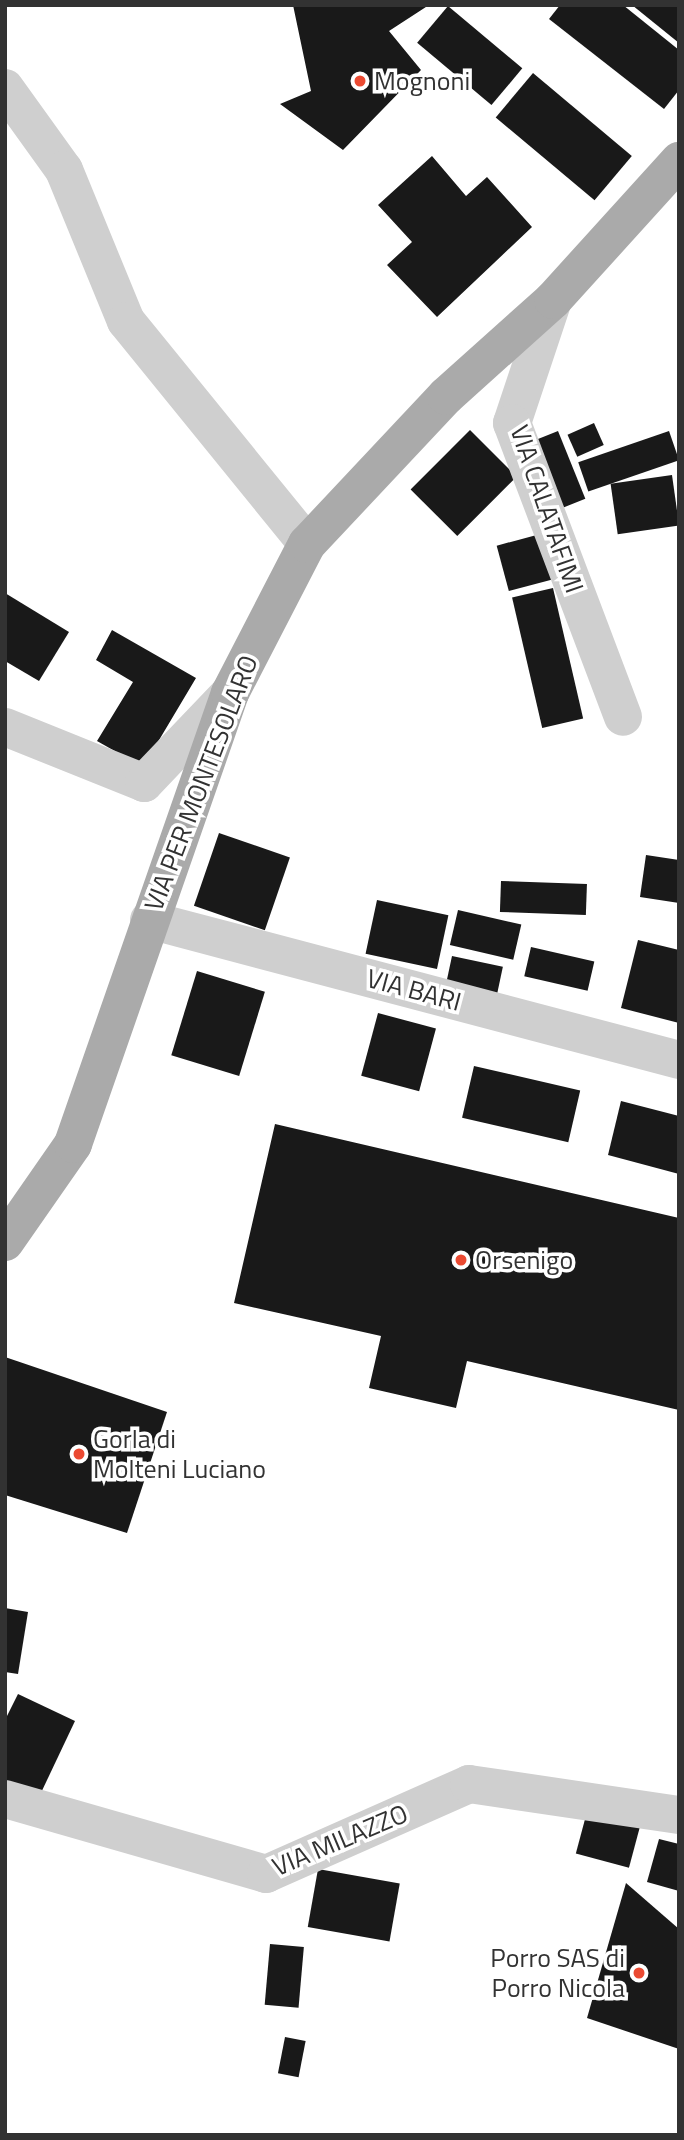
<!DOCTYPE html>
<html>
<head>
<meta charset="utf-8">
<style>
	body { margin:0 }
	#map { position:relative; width:684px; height:2140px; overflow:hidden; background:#fff; font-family:"Titillium Web",sans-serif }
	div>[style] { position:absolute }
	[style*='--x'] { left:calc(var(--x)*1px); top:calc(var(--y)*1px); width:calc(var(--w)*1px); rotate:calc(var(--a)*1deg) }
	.building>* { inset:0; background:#191919; transform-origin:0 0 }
	.minor>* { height:38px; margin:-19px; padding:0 19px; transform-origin:19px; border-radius:19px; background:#cfcfcf }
	.major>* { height:38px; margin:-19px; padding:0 19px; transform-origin:19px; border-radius:19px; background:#aaa }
	.dots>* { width:19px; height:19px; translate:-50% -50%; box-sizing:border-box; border:4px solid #fff; border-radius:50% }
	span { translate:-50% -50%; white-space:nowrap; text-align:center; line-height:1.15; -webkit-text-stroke:7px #fff; paint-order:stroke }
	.poi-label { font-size:26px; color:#323232 }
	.left { translate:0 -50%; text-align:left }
	.right { translate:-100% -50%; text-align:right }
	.street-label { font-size:26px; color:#323232 }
	.frame { position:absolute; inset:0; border:7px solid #323232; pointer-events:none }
</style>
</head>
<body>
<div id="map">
	<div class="building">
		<i style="clip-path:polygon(293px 5px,429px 5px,389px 31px,421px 70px,343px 150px,280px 104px,311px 91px)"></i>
		<i style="clip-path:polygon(560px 5px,623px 5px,679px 50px,679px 90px,664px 109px,549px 19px)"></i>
		<i style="clip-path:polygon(632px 5px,679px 5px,679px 43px)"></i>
		<i style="left:448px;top:6px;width:97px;height:48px;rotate:40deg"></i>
		<i style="left:533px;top:73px;width:129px;height:58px;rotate:40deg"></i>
		<i style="clip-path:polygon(432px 156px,466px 196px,487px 177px,532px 227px,437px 317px,387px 265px,412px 242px,378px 205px)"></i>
		<i style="left:594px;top:423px;width:24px;height:29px;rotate:66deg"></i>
		<i style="left:470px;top:430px;width:66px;height:84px;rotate:45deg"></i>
		<i style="left:558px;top:431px;width:73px;height:27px;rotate:68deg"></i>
		<i style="left:669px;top:431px;width:31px;height:96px;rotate:71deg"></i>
		<i style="left:672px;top:475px;width:51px;height:62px;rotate:82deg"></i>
		<i style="left:544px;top:533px;width:47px;height:49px;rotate:75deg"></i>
		<i style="left:553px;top:588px;width:134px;height:42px;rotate:77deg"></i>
		<i style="clip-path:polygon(5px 593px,69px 632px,39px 681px,5px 661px)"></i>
		<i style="clip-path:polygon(112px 630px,196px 678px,143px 767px,97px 741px,133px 682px,96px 660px)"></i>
		<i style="left:219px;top:833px;width:75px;height:77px;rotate:19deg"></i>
		<i style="clip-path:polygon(646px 855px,679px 860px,679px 903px,640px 897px)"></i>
		<i style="left:501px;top:881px;width:86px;height:31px;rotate:2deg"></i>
		<i style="left:377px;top:900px;width:73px;height:55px;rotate:12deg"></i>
		<i style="left:458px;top:910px;width:65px;height:36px;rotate:13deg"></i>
		<i style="clip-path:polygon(638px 940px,679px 950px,679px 1023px,621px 1008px)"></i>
		<i style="left:531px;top:947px;width:65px;height:30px;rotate:13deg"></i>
		<i style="left:452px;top:956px;width:52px;height:29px;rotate:12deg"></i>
		<i style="left:197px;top:971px;width:71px;height:88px;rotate:17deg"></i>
		<i style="left:378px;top:1013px;width:60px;height:65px;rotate:15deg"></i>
		<i style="left:474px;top:1066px;width:109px;height:53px;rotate:13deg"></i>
		<i style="clip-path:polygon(621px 1101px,679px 1116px,679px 1174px,608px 1155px)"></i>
		<i style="clip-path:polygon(275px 1124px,679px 1218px,679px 1410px,467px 1361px,456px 1408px,369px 1388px,381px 1336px,234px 1303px)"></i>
		<i style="clip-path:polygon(5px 1357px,167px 1412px,127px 1533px,5px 1495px)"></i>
		<i style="clip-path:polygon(5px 1608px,28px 1612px,18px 1674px,5px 1672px)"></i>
		<i style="clip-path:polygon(18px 1694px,75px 1721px,39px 1797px,5px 1781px,5px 1720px)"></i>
		<i style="left:588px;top:1808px;width:55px;height:47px;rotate:15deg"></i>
		<i style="clip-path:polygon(659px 1839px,679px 1844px,679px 1891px,647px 1882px)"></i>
		<i style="left:318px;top:1869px;width:83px;height:59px;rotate:10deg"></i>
		<i style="clip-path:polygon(626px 1883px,679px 1929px,679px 2049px,587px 2018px)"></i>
		<i style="left:270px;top:1944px;width:34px;height:61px;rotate:5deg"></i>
		<i style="left:285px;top:2037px;width:21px;height:37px;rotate:11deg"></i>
	</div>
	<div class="minor">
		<i style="--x:5;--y:88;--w:101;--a:54.3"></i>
		<i style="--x:64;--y:170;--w:163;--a:67.7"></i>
		<i style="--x:126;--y:321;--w:287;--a:50.9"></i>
		<i style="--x:553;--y:300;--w:130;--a:108.4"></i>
		<i style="--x:512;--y:423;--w:314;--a:69.3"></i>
		<i style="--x:5;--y:727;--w:150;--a:21.9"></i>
		<i style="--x:144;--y:783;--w:124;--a:-46.3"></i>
		<i style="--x:149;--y:920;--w:548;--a:14.8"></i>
		<i style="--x:5;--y:1799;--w:272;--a:16"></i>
		<i style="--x:266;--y:1874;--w:222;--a:-23.9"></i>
		<i style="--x:469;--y:1784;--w:212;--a:8.4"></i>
	</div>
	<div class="major">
		<i style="--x:5;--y:1242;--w:119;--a:-55.2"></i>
		<i style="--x:73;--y:1144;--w:478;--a:-70.8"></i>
		<i style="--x:230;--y:693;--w:168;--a:-62.7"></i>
		<i style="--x:307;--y:544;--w:203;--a:-46.8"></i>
		<i style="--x:446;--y:396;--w:144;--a:-41.9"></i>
		<i style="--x:553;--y:300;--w:188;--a:-47.8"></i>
	</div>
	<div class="dots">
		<i style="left:360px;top:81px;background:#eb4a32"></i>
		<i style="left:461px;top:1260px;background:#eb4a32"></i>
		<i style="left:79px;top:1454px;background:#eb4a32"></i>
		<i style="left:639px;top:1973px;background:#eb4a32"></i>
	</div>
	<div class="poi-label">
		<span class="left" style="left:374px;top:81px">Mognoni</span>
		<span class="left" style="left:475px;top:1260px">Orsenigo</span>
		<span class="left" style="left:93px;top:1454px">Gorla di<br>Molteni Luciano</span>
		<span class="right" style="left:625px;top:1973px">Porro SAS di<br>Porro Nicola</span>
	</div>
	<div class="street-label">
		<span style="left:547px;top:509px;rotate:71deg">VIA CALATAFIMI</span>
		<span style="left:201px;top:783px;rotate:-69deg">VIA PER MONTESOLARO</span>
		<span style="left:414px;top:990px;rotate:15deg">VIA BARI</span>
		<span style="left:340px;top:1840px;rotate:-23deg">VIA MILAZZO</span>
	</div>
	<div class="frame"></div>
</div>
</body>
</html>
